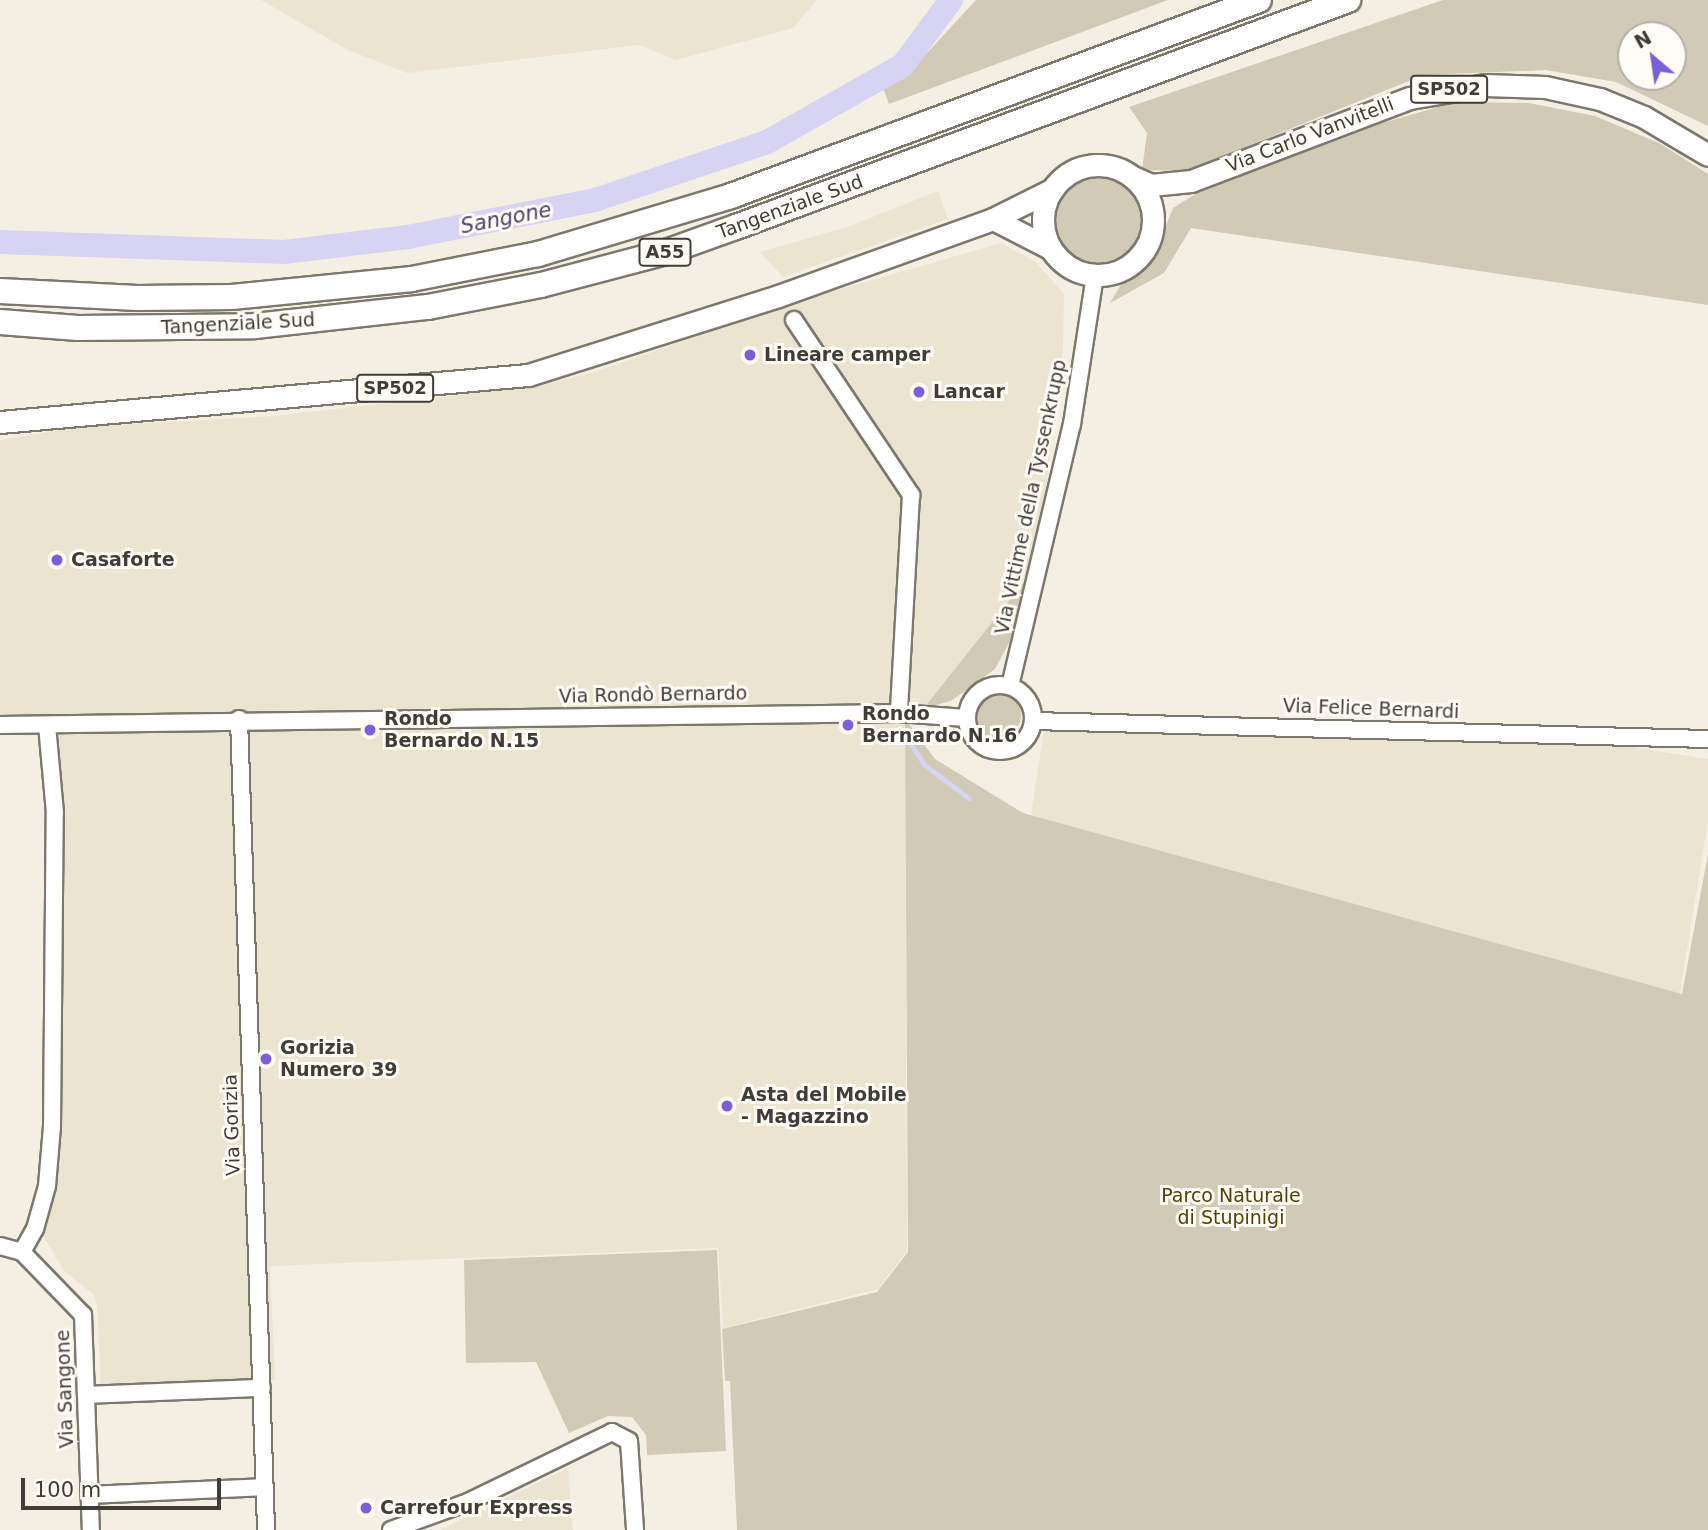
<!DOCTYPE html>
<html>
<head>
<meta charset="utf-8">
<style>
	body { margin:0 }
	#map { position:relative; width:1708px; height:1530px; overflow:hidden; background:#f4efe3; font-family:"DejaVu Sans",sans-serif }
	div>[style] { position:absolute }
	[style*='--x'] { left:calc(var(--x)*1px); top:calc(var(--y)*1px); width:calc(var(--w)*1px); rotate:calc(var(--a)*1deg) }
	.built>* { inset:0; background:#ebe4d1 }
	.green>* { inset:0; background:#d1cab6 }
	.round { border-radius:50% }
	.stream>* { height:4.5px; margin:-2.25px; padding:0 2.25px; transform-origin:2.25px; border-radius:2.25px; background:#d6d3f3 }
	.river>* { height:24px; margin:-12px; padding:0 12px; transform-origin:12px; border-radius:12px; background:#d6d3f3 }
	.roads { filter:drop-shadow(2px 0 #7c786d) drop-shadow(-2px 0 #7c786d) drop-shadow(0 2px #7c786d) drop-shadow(0 -2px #7c786d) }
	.minor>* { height:16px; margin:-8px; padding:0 8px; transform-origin:8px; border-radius:8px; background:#fff }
	.minor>.ring { margin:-8px; padding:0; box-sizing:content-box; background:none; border:16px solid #fff; border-radius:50% }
	.major>* { height:21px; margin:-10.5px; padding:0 10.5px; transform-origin:10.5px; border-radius:10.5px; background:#fff }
	.major>.ring { margin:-10.5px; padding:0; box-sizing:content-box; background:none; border:21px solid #fff; border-radius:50% }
	.highway>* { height:24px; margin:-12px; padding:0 12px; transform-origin:12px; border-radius:12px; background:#fff }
	.dots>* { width:19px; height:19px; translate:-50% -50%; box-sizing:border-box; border:4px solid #fffcf5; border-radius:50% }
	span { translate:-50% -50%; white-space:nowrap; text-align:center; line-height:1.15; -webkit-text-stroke:6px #fffcf5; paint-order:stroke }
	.shield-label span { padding:2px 5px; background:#fffcf5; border:2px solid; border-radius:5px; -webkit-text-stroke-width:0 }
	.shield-label { font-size:18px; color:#3f3d38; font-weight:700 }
	.street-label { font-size:19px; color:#3f3d38 }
	.poi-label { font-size:19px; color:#3f3d38; font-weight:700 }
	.left { translate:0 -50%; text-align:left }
	.park-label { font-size:19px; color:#524106 }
	.water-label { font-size:21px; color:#4b4370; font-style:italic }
	.north { position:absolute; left:1617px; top:21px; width:70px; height:70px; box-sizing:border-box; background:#fffcf5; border:2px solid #b2b0a9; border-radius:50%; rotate:331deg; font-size:19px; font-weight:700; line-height:28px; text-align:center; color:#3f3d38 }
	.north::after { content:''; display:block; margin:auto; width:24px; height:32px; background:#7b5ed8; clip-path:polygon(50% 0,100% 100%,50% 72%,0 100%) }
	.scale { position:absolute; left:21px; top:1478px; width:200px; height:32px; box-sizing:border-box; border:4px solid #3f3d38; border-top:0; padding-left:9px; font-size:21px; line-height:24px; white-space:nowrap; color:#3f3d38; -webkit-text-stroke:5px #fffcf5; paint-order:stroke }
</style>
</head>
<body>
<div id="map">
	<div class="built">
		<i style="clip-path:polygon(261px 0,817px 0,793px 28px,676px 60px,639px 45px,407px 73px,348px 50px)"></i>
		<i style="clip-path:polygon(938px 191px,948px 219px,783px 277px,760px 252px,850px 226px)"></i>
		<i style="clip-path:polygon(1001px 243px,1036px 262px,1064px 294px,1063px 349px,1044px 506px,1024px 582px,912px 727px,905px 727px,907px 1251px,878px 1289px,723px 1328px,718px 1248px,270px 1266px,275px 1380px,101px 1386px,97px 1304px,93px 1294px,64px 1271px,40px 1231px,59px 812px,48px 715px,0 718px,0 440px,80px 427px,274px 416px,530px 387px,592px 373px,792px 303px)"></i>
		<i style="clip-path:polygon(1044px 730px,1625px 746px,1708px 759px,1708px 822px,1679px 998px,1031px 815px)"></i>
		<i style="clip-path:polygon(568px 1468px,573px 1530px,440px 1530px)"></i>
	</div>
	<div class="green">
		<i style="clip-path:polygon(976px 0,1168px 0,889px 104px,883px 88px,903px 79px)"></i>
		<i style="clip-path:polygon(evenodd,1443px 0,1708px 0,1708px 126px,1616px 82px,1546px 70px,1424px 75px,1186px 171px,1142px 170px,1147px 133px,1129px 107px,1443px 0,1631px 35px,1673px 35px,1673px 77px,1631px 77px,1631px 35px)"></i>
		<i style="clip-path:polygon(1455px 102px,1529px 103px,1595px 116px,1659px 143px,1708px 174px,1708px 305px,1191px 228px,1164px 273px,1110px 303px,1120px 286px,1152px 261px,1173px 208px,1197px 193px,1365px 128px)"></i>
		<i class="round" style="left:1052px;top:176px;width:92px;height:92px"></i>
		<i style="clip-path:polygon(1024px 582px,1010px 641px,995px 669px,951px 701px,924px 708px)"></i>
		<i class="round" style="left:975px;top:692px;width:46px;height:46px"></i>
		<i style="clip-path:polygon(905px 719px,935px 759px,1023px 813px,1682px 994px,1708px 854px,1708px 1530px,737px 1530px,730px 1381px,725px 1381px,722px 1329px,877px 1292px,908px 1252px)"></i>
		<i style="clip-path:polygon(717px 1250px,726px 1451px,647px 1455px,646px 1435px,632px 1417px,608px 1416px,569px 1433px,536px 1362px,466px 1363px,464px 1260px)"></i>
	</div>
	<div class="stream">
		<i style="--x:910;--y:742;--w:27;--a:57"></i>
		<i style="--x:925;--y:765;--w:55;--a:36.9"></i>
	</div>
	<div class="river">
		<i style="--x:0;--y:242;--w:284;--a:2"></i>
		<i style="--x:284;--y:252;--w:125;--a:-6.9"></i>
		<i style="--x:408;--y:237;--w:191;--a:-11.2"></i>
		<i style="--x:595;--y:200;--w:182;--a:-18.6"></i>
		<i style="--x:767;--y:142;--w:156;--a:-29.5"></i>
		<i style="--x:903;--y:65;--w:81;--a:-53.6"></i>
	</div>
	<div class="roads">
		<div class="minor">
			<i style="--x:794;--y:320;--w:211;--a:56.2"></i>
			<i style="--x:911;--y:495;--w:218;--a:93.2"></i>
			<i class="ring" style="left:967px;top:685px;width:50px;height:50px"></i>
			<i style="--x:1010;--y:686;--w:269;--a:-76.7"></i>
			<i style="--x:1072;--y:424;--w:150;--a:-81.2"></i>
			<i style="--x:239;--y:719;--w:811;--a:88.09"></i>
			<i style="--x:1033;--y:721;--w:675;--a:1.53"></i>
			<i style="--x:0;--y:725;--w:899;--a:-0.76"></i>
			<i style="--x:899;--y:713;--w:67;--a:4.3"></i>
			<i style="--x:0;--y:1246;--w:23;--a:15"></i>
			<i style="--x:22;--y:1252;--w:88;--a:45.9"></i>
			<i style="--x:83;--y:1315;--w:215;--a:87.9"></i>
			<i style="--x:22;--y:1252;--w:26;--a:-61"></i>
			<i style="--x:35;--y:1229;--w:45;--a:-74.4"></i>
			<i style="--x:47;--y:1186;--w:60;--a:-85.2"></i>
			<i style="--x:52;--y:1126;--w:313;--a:-89.5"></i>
			<i style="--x:55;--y:813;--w:88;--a:-95.2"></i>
			<i style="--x:86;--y:1395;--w:176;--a:-2.3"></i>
			<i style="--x:90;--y:1495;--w:175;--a:-2.6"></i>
			<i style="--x:391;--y:1530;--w:82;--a:-20"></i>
			<i style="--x:468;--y:1502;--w:160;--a:-25.9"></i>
			<i style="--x:612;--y:1432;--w:19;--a:28"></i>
			<i style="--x:629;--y:1441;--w:89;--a:86.1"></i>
		</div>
		<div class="major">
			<i class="ring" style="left:1043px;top:165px;width:89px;height:89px"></i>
			<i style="--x:1133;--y:177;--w:20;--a:24"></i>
			<i style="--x:1151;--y:185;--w:40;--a:-5.7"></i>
			<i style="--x:1191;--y:181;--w:234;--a:-20.8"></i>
			<i style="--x:1410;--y:98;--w:76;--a:-9.8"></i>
			<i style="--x:1485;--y:85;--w:60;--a:1.9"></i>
			<i style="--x:1545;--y:87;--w:56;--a:12.3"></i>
			<i style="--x:1600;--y:99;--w:48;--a:22.2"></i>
			<i style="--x:1644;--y:117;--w:74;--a:30.7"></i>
			<i style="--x:993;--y:219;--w:64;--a:27"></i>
			<i style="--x:0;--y:422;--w:530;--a:-5.09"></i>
			<i style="--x:528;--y:375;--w:262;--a:-17.5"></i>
			<i style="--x:778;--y:296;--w:228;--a:-19.7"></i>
			<i style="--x:993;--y:219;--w:67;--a:-26.6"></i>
		</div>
		<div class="highway">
			<i style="--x:0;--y:291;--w:137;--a:2.9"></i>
			<i style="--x:137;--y:298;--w:95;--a:-0.6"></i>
			<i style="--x:232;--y:297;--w:181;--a:-5.7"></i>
			<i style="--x:412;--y:279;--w:128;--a:-11.2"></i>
			<i style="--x:538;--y:254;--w:202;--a:-16.7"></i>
			<i style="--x:731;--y:196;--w:563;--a:-20.37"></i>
			<i style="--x:0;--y:322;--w:78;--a:4.4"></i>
			<i style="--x:78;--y:328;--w:177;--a:-0.6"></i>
			<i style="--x:255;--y:326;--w:174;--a:-6.3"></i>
			<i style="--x:428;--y:307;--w:115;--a:-11"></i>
			<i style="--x:541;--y:285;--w:129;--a:-14.8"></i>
			<i style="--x:666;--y:252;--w:74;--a:-19.7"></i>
			<i style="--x:736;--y:227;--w:653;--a:-20.35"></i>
		</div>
	</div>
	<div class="dots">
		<i style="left:750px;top:355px;background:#7b5ed8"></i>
		<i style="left:919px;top:392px;background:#7b5ed8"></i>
		<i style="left:57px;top:560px;background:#7b5ed8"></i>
		<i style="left:848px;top:725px;background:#7b5ed8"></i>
		<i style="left:370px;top:730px;background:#7b5ed8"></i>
		<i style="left:266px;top:1059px;background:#7b5ed8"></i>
		<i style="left:727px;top:1106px;background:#7b5ed8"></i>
		<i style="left:366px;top:1508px;background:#7b5ed8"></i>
	</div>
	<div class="shield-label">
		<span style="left:1449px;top:89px">SP502</span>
		<span style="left:665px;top:252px">A55</span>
		<span style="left:395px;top:388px">SP502</span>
	</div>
	<div class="street-label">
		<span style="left:1310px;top:135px;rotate:-21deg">Via Carlo Vanvitelli</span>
		<span style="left:790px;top:207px;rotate:-20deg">Tangenziale Sud</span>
		<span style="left:238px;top:324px;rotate:-3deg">Tangenziale Sud</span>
		<span style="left:1031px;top:497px;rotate:-78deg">Via Vittime della Tyssenkrupp</span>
		<span style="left:653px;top:695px;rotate:-1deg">Via Rondò Bernardo</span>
		<span style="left:1371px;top:709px;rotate:2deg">Via Felice Bernardi</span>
		<span style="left:232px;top:1125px;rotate:-92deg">Via Gorizia</span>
		<span style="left:65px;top:1389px;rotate:-92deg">Via Sangone</span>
	</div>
	<div class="poi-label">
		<span class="left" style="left:764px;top:355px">Lineare camper</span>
		<span class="left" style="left:933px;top:392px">Lancar</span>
		<span class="left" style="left:71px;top:560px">Casaforte</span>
		<span class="left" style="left:862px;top:725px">Rondo<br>Bernardo N.16</span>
		<span class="left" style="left:384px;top:730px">Rondo<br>Bernardo N.15</span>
		<span class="left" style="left:280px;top:1059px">Gorizia<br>Numero 39</span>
		<span class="left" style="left:741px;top:1106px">Asta del Mobile<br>- Magazzino</span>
		<span class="left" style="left:380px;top:1508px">Carrefour Express</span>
	</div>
	<div class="park-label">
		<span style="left:1231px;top:1207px">Parco Naturale<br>di Stupinigi</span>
	</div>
	<div class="water-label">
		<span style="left:506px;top:218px;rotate:-11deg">Sangone</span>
	</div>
	<div class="north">N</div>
	<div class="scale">100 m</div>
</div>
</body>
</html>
